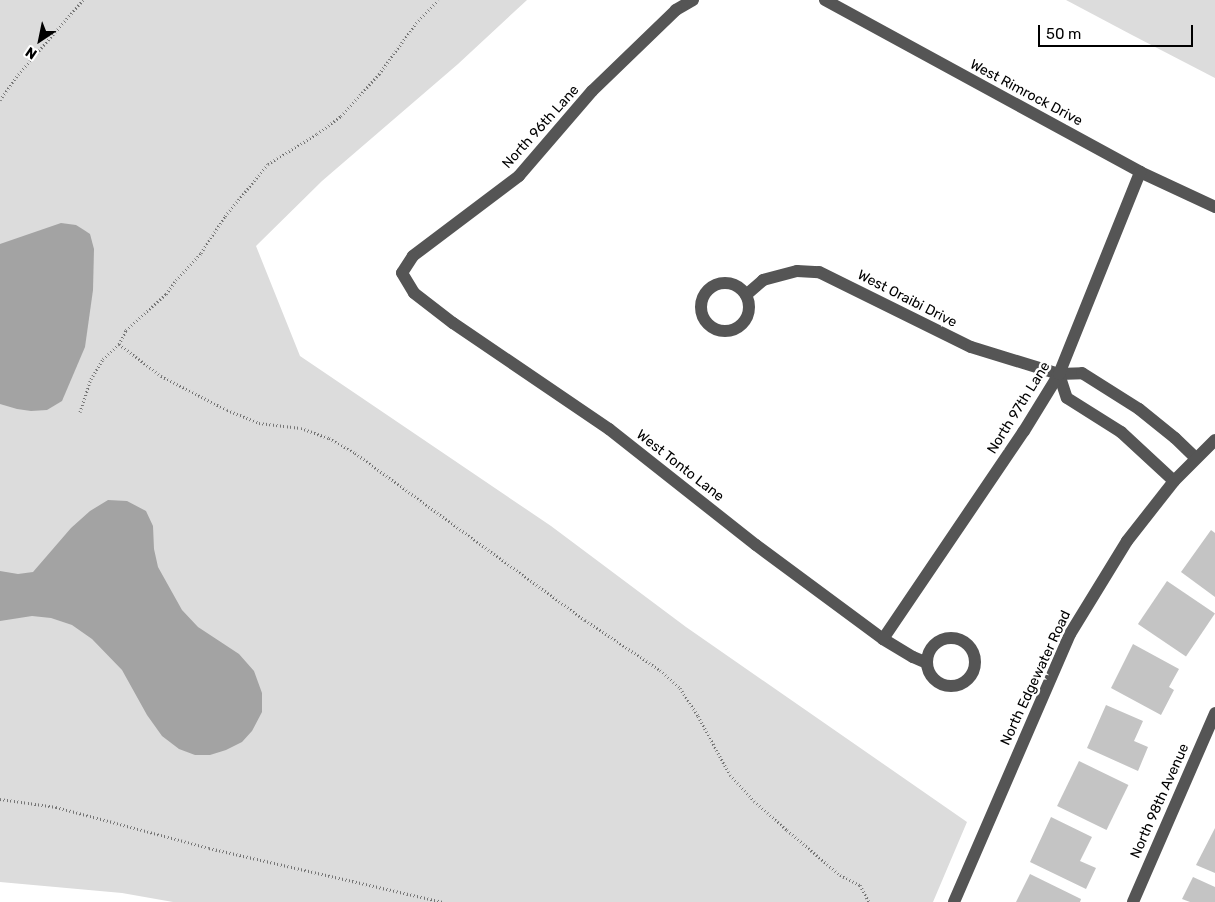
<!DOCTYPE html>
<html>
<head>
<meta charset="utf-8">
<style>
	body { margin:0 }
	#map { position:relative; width:1215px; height:902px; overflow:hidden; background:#fff; font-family:Rubik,sans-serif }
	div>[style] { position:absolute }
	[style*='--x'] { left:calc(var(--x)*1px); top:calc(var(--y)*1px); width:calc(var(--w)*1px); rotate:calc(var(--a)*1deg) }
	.green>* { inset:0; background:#dcdcdc }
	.water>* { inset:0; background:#a3a3a3 }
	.building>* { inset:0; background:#c4c4c4; transform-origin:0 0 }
	.path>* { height:3px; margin-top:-1.5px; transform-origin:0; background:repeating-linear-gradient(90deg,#777 0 1px,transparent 0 3.5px) }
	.minor>* { height:12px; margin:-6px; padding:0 6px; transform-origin:6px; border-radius:6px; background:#555 }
	.minor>.ring { margin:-6px; padding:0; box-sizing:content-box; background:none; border:12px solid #555; border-radius:50% }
	span { translate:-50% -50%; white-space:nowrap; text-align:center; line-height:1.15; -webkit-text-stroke:5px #fff; paint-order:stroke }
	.street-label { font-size:14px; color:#000 }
	.north { position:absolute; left:15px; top:15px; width:50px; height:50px; -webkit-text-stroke:4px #fff; paint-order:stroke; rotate:214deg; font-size:14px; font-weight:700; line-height:20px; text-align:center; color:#000 }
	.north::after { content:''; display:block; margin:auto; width:18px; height:22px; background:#000; clip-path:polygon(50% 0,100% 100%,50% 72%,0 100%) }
	.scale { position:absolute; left:1038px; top:25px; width:155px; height:22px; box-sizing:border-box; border:2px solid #000; border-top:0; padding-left:6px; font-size:15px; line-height:18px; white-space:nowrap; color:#000; -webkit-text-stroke:4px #fff; paint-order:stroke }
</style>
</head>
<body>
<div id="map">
	<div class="green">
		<i style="clip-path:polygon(0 0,527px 0,458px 64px,322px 181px,256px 246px,300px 356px,551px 526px,686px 627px,967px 822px,933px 902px,173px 902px,122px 893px,0 882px)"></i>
		<i style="clip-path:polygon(1066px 0,1215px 0,1215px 78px,1132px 35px)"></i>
	</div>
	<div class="water">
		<i style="clip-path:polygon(61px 223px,76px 225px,84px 230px,90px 234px,94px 249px,93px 290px,85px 347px,62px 401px,47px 410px,31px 411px,17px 409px,0 404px,0 244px)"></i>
		<i style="clip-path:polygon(108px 500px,127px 501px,146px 511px,153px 526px,154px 549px,158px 567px,182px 610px,198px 627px,239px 654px,254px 671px,262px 693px,262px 712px,252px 731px,242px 742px,226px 750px,210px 755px,195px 755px,179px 749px,162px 736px,147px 715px,122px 670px,92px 639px,72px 625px,51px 618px,32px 616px,0 621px,0 571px,18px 574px,33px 572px,71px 528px,90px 511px)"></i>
	</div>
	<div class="building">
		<i style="clip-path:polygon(1211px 530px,1215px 533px,1215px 597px,1181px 572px)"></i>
		<i style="left:1167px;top:581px;width:58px;height:52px;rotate:34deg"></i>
		<i style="clip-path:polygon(1133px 644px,1179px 669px,1169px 687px,1174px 690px,1161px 715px,1111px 688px)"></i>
		<i style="clip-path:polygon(1106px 705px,1143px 721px,1134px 741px,1148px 747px,1138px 771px,1087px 748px)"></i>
		<i style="left:1079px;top:761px;width:55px;height:50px;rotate:26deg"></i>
		<i style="clip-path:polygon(1051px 817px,1092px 837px,1080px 861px,1096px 868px,1086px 889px,1030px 862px)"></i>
		<i style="clip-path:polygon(1215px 828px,1215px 873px,1196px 865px)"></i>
		<i style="clip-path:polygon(1030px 874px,1081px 899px,1080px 902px,1016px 902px)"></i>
		<i style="clip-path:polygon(1193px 877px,1215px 887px,1215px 902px,1190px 902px,1182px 899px)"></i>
	</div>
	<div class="path">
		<i style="--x:0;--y:100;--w:28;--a:-55"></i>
		<i style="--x:16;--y:77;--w:102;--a:-49"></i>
		<i style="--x:119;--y:344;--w:53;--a:37.3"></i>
		<i style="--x:161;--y:376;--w:74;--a:27.3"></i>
		<i style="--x:227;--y:410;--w:35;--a:22"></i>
		<i style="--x:259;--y:423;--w:42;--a:6.8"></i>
		<i style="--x:301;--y:428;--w:30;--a:20"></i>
		<i style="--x:329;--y:438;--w:30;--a:30"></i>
		<i style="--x:355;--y:453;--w:284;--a:36"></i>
		<i style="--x:585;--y:620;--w:90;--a:33.7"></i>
		<i style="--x:660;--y:670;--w:27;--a:42"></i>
		<i style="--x:680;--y:688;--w:33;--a:57"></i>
		<i style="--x:698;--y:716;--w:67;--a:61.5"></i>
		<i style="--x:730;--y:775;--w:35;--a:47"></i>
		<i style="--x:754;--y:801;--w:44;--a:41.3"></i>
		<i style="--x:787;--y:830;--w:70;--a:40.3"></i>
		<i style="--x:840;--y:875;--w:22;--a:27"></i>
		<i style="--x:860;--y:885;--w:19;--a:62"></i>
		<i style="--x:80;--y:412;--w:35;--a:-72"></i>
		<i style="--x:91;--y:379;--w:23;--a:-59"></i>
		<i style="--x:103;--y:359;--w:22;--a:-43"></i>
		<i style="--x:119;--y:344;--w:16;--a:-63"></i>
		<i style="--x:126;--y:330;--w:54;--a:-42"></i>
		<i style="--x:166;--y:294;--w:17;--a:-54"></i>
		<i style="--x:176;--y:280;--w:37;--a:-47"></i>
		<i style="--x:201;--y:253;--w:44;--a:-57"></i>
		<i style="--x:225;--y:216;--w:67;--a:-50.4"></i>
		<i style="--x:268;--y:164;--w:57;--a:-31.5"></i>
		<i style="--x:317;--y:134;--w:30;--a:-37"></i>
		<i style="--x:341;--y:116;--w:57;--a:-47.9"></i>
		<i style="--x:379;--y:74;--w:63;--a:-54"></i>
		<i style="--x:416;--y:23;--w:32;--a:-46"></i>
		<i style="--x:0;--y:799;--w:57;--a:8.1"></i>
		<i style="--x:56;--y:807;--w:158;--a:15"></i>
		<i style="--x:209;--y:848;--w:240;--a:13"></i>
	</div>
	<div class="minor">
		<i style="--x:693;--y:0;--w:20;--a:150"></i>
		<i style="--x:676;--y:10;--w:117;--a:136"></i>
		<i style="--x:592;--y:91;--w:112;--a:130.7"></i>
		<i style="--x:519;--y:176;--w:133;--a:143"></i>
		<i style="--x:413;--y:256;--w:20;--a:123"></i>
		<i style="--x:402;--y:273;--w:23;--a:59"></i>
		<i style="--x:414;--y:293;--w:49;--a:37.6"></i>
		<i style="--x:453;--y:323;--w:189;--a:34.2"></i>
		<i style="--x:609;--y:429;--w:187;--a:38.3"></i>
		<i style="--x:756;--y:545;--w:158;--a:36.5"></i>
		<i style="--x:883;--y:639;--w:35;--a:31"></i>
		<i style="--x:913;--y:657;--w:15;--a:23"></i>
		<i style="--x:825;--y:0;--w:359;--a:28.6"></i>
		<i style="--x:1140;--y:172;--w:83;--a:25"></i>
		<i class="ring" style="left:701px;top:283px;width:36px;height:36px"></i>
		<i style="--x:746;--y:295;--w:23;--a:-41"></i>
		<i style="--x:763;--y:280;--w:35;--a:-15"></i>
		<i style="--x:797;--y:271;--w:22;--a:3"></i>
		<i style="--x:819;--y:272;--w:169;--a:26.3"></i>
		<i style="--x:971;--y:347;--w:92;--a:17.1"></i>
		<i style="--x:1059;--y:374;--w:23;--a:-2"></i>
		<i style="--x:1082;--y:373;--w:67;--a:32.3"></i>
		<i style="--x:1139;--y:409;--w:46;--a:38.9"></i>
		<i style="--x:1175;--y:438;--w:29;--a:44"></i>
		<i style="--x:1059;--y:374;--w:25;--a:72"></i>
		<i style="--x:1067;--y:398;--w:64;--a:32.2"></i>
		<i style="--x:1121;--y:432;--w:72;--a:42.8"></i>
		<i class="ring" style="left:927px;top:638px;width:36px;height:36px"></i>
		<i style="--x:883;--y:639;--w:251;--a:-55.9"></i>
		<i style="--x:1024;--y:431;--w:67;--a:-58.4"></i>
		<i style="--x:1059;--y:374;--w:218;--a:-68.1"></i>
		<i style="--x:954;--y:902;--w:292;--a:-66.6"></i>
		<i style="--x:1070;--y:634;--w:109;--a:-58.5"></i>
		<i style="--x:1127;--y:541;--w:76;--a:-51.9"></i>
		<i style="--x:1174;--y:481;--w:58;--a:-45"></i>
		<i style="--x:1133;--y:902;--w:206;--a:-66.5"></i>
	</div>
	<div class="street-label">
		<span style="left:1026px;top:93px;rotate:28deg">West Rimrock Drive</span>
		<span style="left:541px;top:127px;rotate:-48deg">North 96th Lane</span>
		<span style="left:907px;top:299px;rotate:27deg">West Oraibi Drive</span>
		<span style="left:1019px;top:408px;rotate:-58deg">North 97th Lane</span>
		<span style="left:680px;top:466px;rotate:38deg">West Tonto Lane</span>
		<span style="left:1036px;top:678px;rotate:-65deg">North Edgewater Road</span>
		<span style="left:1160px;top:801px;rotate:-66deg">North 98th Avenue</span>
	</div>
	<div class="north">N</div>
	<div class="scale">50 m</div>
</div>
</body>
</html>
